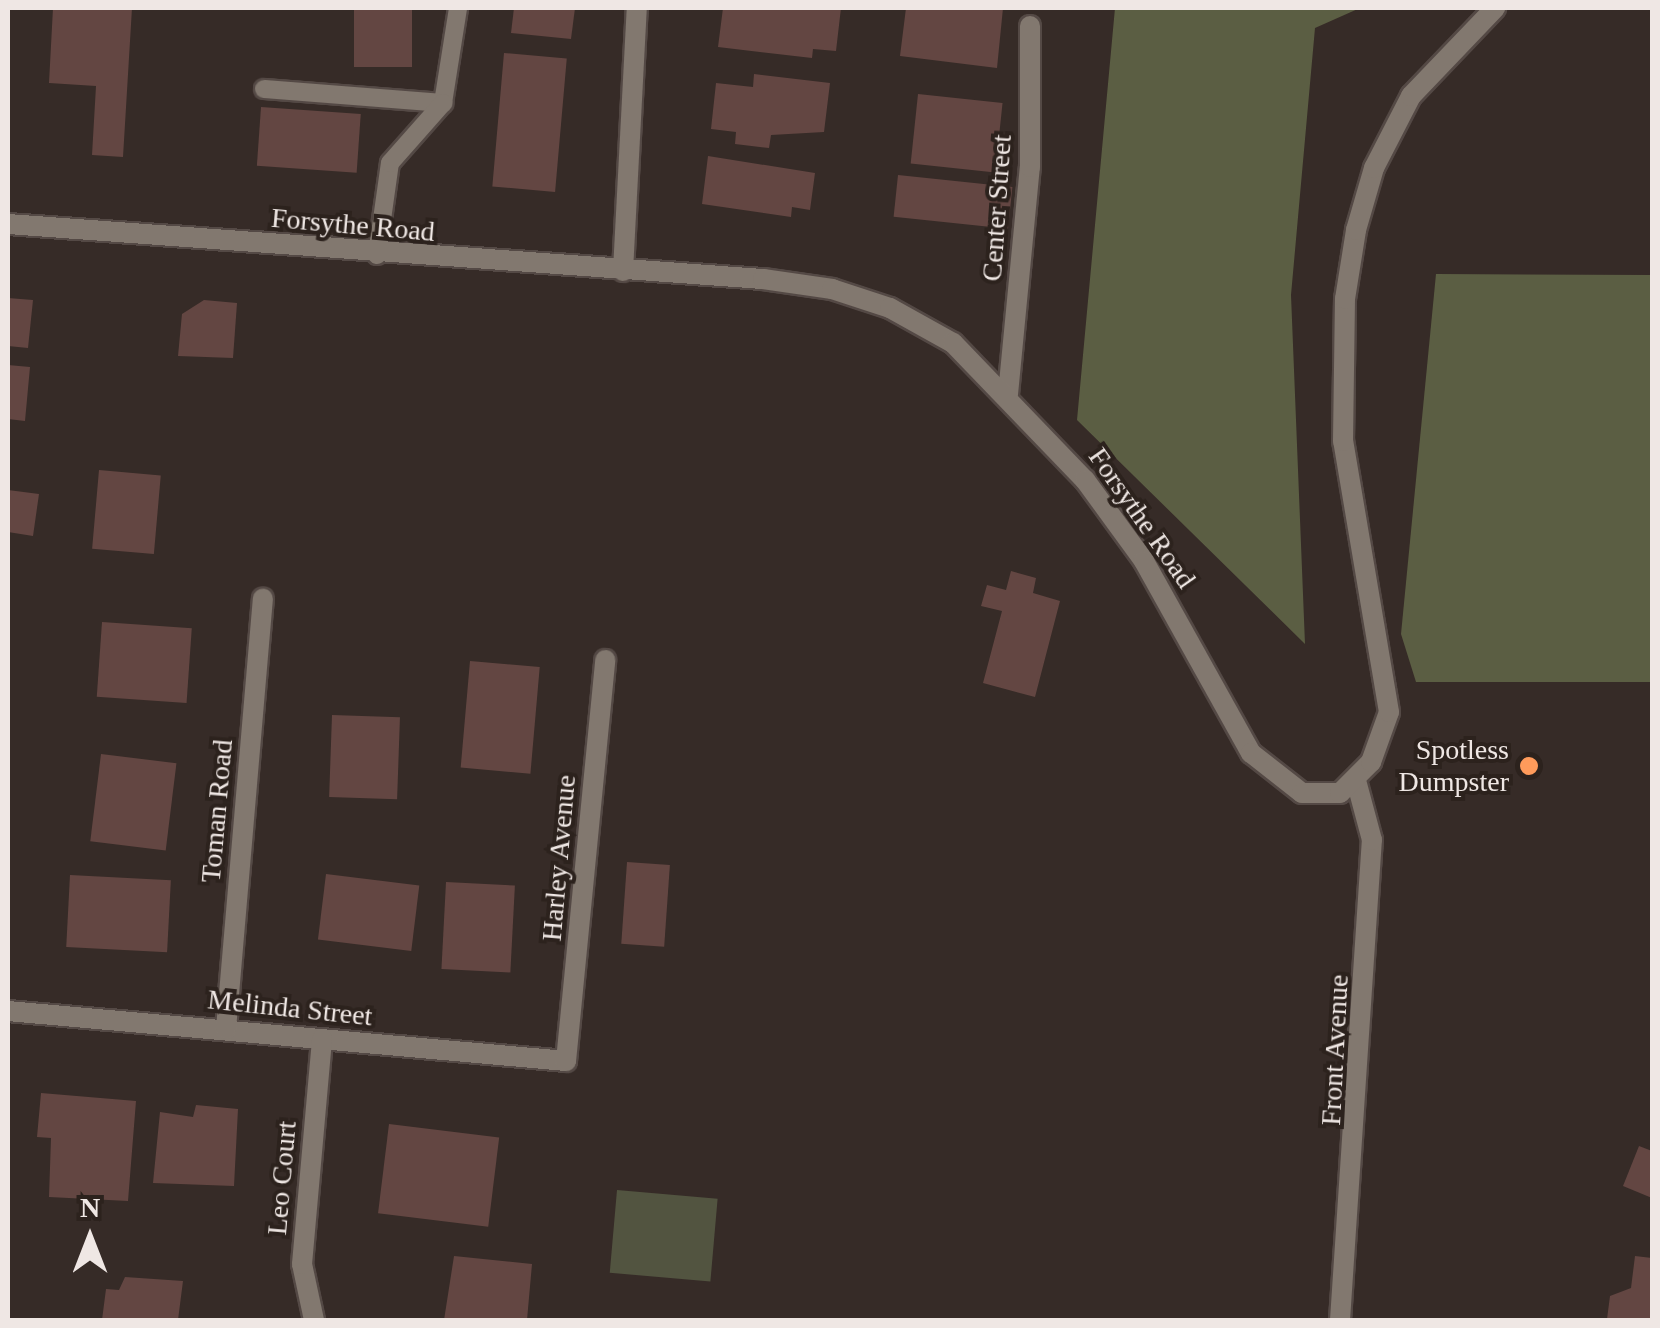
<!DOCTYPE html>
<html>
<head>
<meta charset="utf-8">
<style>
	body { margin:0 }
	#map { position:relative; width:1660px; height:1328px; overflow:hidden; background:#362b27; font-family:Georgia,serif }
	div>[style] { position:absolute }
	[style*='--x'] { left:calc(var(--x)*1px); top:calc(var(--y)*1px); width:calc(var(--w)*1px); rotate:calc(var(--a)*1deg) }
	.green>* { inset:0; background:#525440; transform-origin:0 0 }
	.forest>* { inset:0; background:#5b5e43 }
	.building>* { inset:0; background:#634642; transform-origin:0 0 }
	.roads { filter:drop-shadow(2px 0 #544945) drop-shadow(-2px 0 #544945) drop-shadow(0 2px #544945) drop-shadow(0 -2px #544945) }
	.service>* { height:18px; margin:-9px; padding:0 9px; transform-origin:9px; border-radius:9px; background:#82786f }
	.minor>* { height:20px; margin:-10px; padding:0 10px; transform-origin:10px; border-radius:10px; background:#82786f }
	.tertiary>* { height:20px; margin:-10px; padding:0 10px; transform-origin:10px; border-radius:10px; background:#82786f }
	.dots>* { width:28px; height:28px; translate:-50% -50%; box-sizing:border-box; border:5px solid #2c221d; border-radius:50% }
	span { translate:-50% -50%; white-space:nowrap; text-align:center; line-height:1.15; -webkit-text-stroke:8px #2c221d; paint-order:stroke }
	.street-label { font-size:28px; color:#efe7e4 }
	.poi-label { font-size:28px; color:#efe7e4 }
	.right { translate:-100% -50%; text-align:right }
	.frame { position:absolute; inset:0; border:10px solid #efe7e4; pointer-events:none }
	.north { position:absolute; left:40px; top:1188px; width:100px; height:100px; -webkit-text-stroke:8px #2c221d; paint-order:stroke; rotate:0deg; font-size:28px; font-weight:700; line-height:40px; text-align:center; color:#efe7e4 }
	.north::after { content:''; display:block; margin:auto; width:35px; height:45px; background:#efe7e4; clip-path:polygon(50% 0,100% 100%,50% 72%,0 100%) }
</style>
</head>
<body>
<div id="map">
	<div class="green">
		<i style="left:617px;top:1190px;width:101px;height:83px;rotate:5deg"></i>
	</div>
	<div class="forest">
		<i style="clip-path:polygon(1115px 8px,1360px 8px,1315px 28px,1291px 295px,1305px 644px,1077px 420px)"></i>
		<i style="clip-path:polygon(1436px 274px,1652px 275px,1652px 682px,1416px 682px,1401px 634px)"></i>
	</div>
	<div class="building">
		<i style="clip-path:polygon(53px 8px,132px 8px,123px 157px,92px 155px,96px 86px,49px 83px)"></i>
		<i style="left:354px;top:8px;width:58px;height:59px"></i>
		<i style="clip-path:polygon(514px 8px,575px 8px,571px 39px,511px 33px)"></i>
		<i style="clip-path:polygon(723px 8px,841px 8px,836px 51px,813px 49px,812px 58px,718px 47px)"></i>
		<i style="clip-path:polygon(906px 8px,1003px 8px,997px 68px,900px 56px)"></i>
		<i style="left:504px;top:53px;width:63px;height:134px;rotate:5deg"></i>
		<i style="clip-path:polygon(754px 74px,830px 83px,824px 132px,771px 135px,769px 148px,735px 144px,736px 132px,711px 129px,716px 83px,753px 87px)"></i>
		<i style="left:918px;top:94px;width:85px;height:70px;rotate:6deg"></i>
		<i style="left:261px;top:107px;width:100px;height:59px;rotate:4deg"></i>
		<i style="clip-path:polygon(708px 156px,815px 173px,810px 210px,792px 207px,791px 217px,702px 204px)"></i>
		<i style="left:898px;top:175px;width:115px;height:42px;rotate:6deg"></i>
		<i style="clip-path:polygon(8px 298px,33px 300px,28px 348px,8px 346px)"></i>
		<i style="clip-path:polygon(204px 300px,237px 303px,233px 358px,178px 356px,182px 314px)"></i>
		<i style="clip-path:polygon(8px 365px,30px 367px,25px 421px,8px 419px)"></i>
		<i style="left:99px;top:470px;width:62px;height:79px;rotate:5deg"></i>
		<i style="clip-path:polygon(8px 490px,39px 494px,33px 536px,8px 532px)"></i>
		<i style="clip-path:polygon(1011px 571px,1036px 578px,1033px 593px,1060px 601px,1035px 697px,983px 683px,1002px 611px,981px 606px,987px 585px,1006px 590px)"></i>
		<i style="left:102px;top:622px;width:90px;height:75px;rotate:4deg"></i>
		<i style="left:470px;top:661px;width:70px;height:107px;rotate:5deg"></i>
		<i style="left:332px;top:715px;width:68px;height:82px;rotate:2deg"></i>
		<i style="left:101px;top:754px;width:76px;height:88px;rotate:7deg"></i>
		<i style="left:627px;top:862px;width:43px;height:82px;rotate:4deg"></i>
		<i style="left:326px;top:874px;width:94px;height:66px;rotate:7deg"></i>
		<i style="left:70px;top:875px;width:101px;height:72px;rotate:3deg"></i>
		<i style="left:446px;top:882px;width:69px;height:87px;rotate:3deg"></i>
		<i style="clip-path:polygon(41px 1093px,136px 1101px,128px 1201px,49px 1197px,51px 1138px,37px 1137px)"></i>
		<i style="clip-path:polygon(196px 1105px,238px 1109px,234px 1186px,153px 1183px,160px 1112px,193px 1117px)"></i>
		<i style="left:389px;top:1124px;width:111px;height:90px;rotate:7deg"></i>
		<i style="clip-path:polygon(1639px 1146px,1652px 1151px,1652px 1198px,1623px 1186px)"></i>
		<i style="clip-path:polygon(454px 1256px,532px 1264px,527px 1320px,444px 1320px)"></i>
		<i style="clip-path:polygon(1635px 1256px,1652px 1258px,1652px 1320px,1607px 1319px,1610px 1296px,1631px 1288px)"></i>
		<i style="clip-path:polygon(125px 1277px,183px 1281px,178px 1320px,102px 1320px,106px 1289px,119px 1290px)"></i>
	</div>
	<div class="roads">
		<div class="service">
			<i style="--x:264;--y:89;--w:180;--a:4.5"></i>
			<i style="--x:443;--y:103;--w:96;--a:-81"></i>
			<i style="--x:377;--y:255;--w:93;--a:-82"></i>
			<i style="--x:390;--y:163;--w:80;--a:-48.5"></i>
		</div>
		<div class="minor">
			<i style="--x:623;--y:271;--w:263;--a:-87"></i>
			<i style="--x:1008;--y:394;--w:228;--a:-84.5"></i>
			<i style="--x:1030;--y:167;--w:141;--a:-90"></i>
			<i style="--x:8;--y:1011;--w:560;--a:5.12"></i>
			<i style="--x:566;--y:1061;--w:403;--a:-84.4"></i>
			<i style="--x:226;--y:1029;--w:432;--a:-85.1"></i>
			<i style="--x:314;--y:1320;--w:57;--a:-102.1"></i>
			<i style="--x:302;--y:1264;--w:226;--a:-84.9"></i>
			<i style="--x:1340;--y:1320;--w:481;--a:-86.2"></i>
			<i style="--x:1372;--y:840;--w:58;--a:-105"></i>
		</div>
		<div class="tertiary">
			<i style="--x:8;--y:224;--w:757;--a:4.17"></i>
			<i style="--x:763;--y:279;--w:70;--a:8.2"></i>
			<i style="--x:832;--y:289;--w:61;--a:18.1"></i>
			<i style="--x:890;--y:308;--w:72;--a:29.1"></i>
			<i style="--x:953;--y:343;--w:190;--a:46.1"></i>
			<i style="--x:1085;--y:480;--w:100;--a:53.9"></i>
			<i style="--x:1144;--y:561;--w:220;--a:60.9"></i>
			<i style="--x:1251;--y:753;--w:65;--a:38.1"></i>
			<i style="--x:1302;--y:793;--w:38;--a:0"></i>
			<i style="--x:1340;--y:793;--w:44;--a:-45"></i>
			<i style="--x:1371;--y:762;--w:53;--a:-70.2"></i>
			<i style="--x:1389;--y:712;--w:275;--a:-99.6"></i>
			<i style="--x:1343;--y:441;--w:142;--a:-89.2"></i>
			<i style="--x:1345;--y:299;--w:70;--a:-80.9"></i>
			<i style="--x:1356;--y:230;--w:65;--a:-73.8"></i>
			<i style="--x:1374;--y:168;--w:81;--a:-62.8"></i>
			<i style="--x:1411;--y:96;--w:122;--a:-46.3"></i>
		</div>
	</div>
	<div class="dots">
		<i style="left:1529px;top:766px;background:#ff9b5b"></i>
	</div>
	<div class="street-label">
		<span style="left:997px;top:208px;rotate:-86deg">Center Street</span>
		<span style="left:353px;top:225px;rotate:5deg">Forsythe Road</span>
		<span style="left:1142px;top:518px;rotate:55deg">Forsythe Road</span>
		<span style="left:217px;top:811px;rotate:-85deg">Toman Road</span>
		<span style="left:559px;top:858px;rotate:-85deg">Harley Avenue</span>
		<span style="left:290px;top:1008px;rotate:6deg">Melinda Street</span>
		<span style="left:1335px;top:1050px;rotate:-87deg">Front Avenue</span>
		<span style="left:282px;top:1178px;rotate:-85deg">Leo Court</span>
	</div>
	<div class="poi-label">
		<span class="right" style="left:1509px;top:766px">Spotless<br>Dumpster</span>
	</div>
	<div class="frame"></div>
	<div class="north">N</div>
</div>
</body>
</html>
